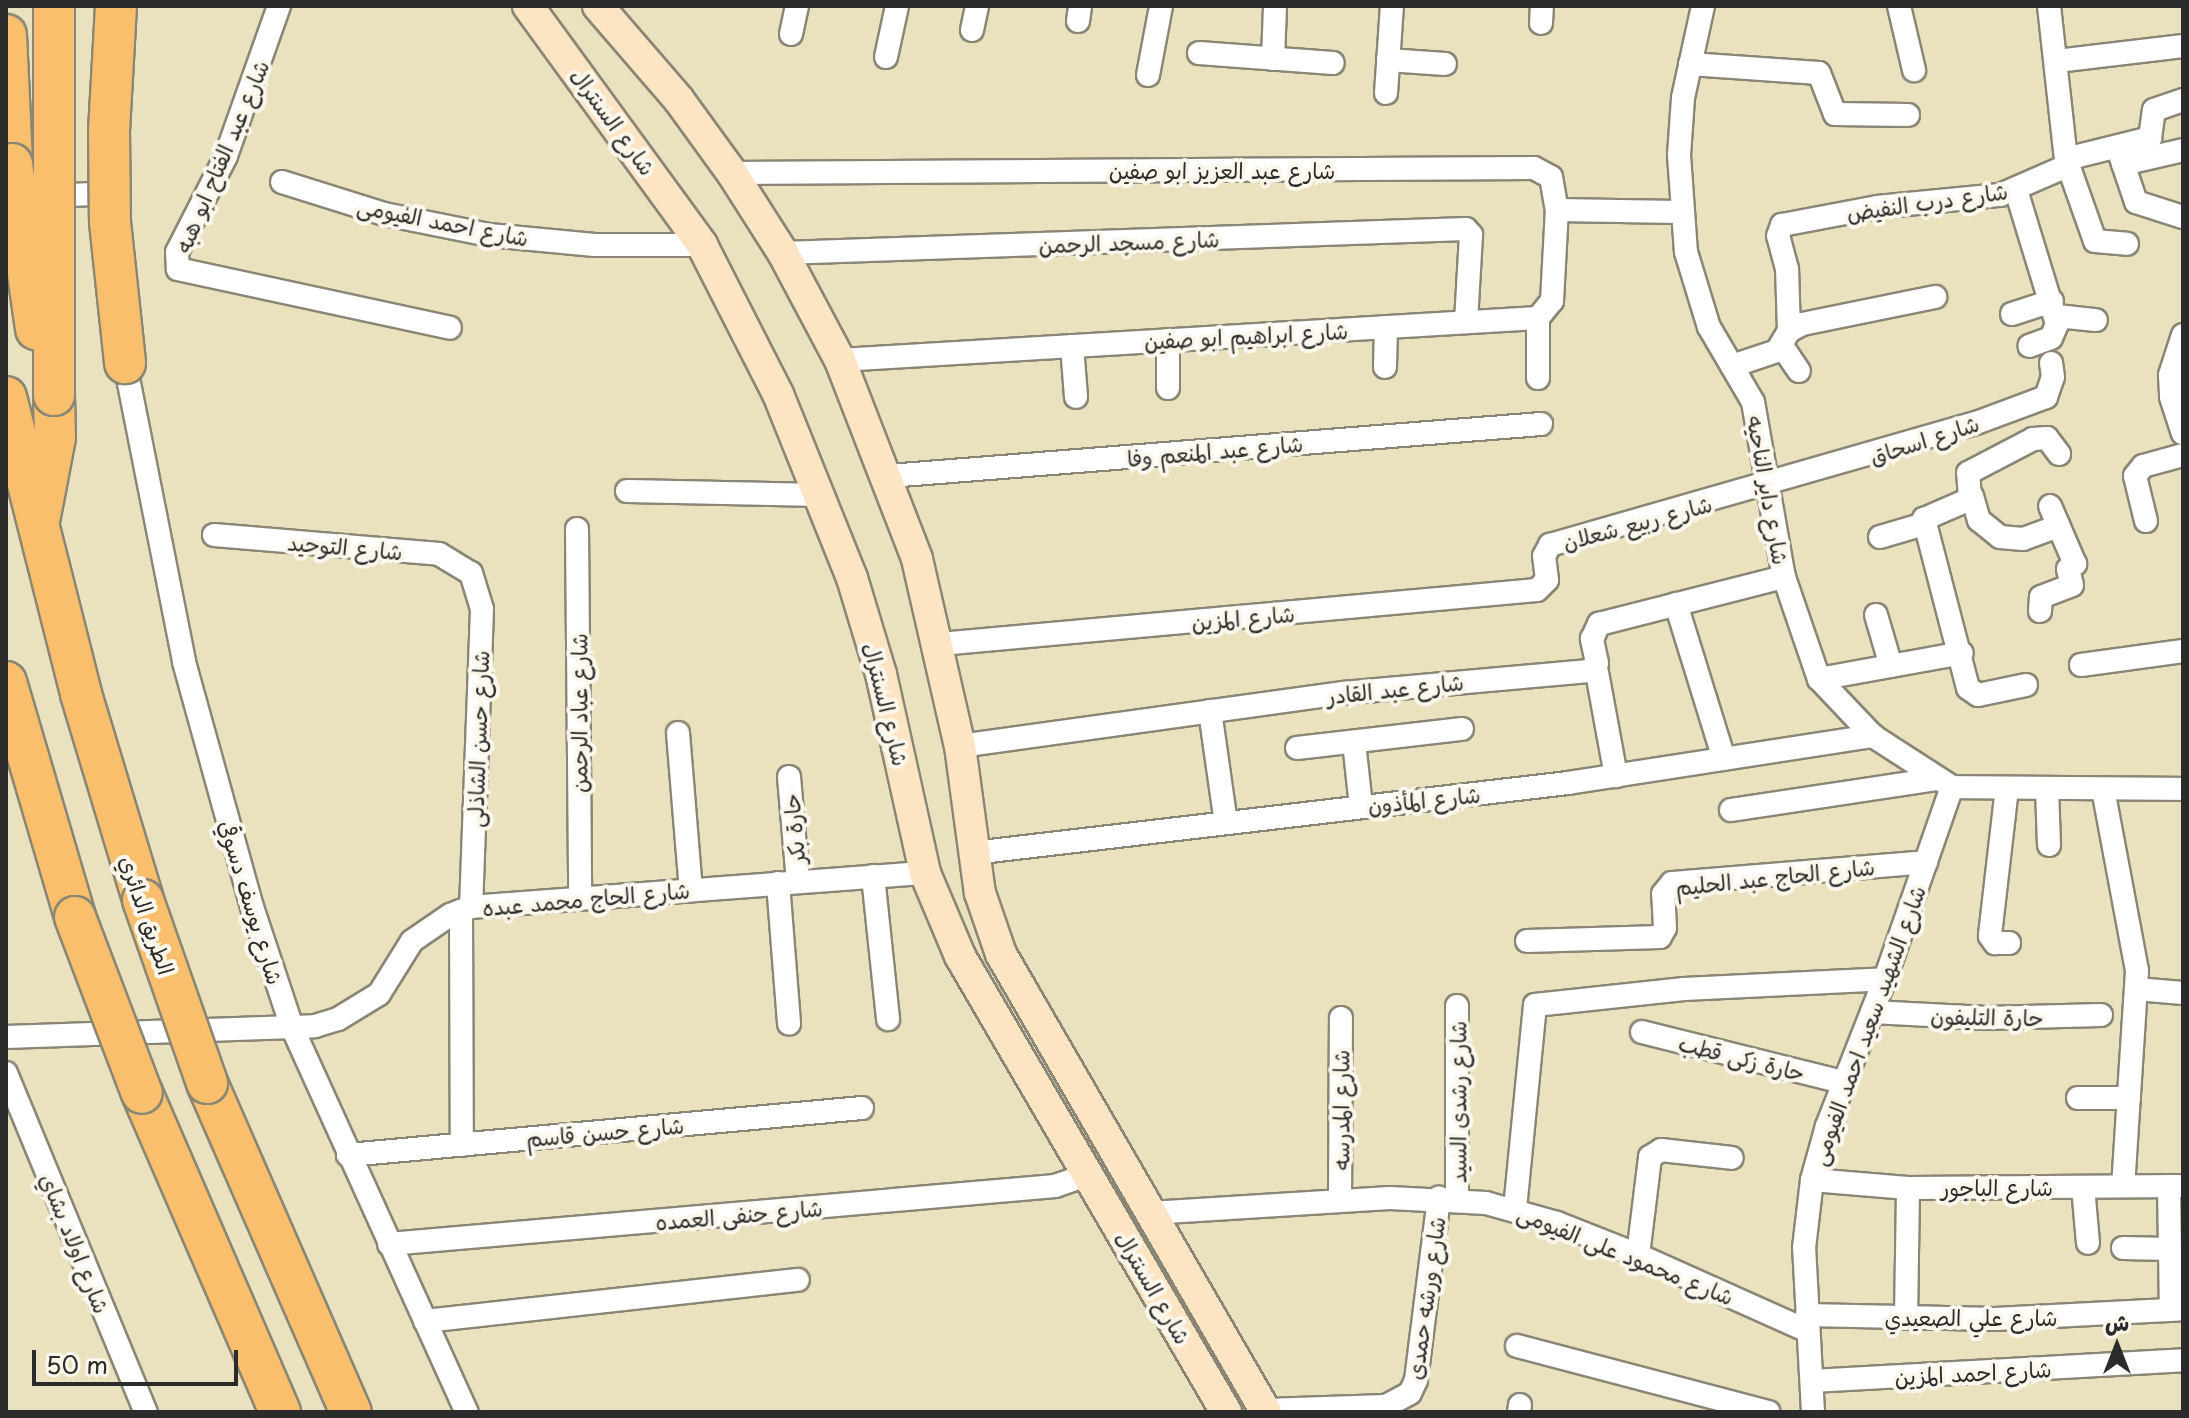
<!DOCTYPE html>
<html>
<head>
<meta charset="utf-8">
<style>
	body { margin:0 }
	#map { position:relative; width:2189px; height:1418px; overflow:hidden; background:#eae1bf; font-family:"Playpen Sans","Playpen Sans Arabic",sans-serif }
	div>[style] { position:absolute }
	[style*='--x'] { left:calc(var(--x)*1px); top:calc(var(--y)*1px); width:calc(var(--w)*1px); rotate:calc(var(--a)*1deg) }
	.roads { filter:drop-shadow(2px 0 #8a8675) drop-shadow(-2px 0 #8a8675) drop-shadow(0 2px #8a8675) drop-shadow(0 -2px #8a8675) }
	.street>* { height:22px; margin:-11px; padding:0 11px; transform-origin:11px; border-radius:11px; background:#fff }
	.secondary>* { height:30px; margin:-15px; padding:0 15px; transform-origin:15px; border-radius:15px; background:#fde5c4 }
	.highway>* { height:40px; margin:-20px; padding:0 20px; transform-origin:20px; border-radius:20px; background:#f9bf6c }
	.bridges { filter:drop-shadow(2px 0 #8a8675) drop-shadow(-2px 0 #8a8675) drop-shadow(0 2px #8a8675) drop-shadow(0 -2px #8a8675) }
	.highway-bridge>* { height:40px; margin:-20px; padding:0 20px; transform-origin:20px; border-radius:20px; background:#f9bf6c }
	span { translate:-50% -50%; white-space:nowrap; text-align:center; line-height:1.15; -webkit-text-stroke:8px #fbf7ec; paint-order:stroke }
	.street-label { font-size:22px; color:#2b2b2b }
	.frame { position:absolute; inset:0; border:8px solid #2b2b2b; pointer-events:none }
	.north { position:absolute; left:2077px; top:1306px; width:80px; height:80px; -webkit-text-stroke:6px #fbf7ec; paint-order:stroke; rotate:0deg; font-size:22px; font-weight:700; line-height:32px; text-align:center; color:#2b2b2b }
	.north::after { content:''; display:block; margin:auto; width:28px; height:36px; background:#2b2b2b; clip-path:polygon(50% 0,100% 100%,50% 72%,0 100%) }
	.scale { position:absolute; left:32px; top:1350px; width:206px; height:36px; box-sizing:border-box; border:4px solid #2b2b2b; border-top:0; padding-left:10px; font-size:24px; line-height:28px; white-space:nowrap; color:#2b2b2b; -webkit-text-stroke:6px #fbf7ec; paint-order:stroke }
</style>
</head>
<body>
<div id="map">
	<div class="roads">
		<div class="street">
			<i style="--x:279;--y:6;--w:159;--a:109.5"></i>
			<i style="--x:226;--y:156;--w:108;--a:117"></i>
			<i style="--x:177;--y:252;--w:17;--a:87"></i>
			<i style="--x:178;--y:269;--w:278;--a:12.2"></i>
			<i style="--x:1703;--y:6;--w:94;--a:102.3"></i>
			<i style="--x:1683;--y:98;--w:57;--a:94"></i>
			<i style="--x:1679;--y:155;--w:97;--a:85.9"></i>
			<i style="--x:1686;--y:252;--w:78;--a:73"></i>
			<i style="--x:1709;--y:327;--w:87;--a:59.6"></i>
			<i style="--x:1753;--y:402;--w:178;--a:80"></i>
			<i style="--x:1784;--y:577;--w:108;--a:71.1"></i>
			<i style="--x:1819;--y:679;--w:79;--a:46.5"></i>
			<i style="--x:1873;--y:736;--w:94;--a:32.8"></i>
			<i style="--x:1952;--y:787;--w:231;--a:0.5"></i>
			<i style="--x:1899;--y:6;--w:66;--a:76.8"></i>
			<i style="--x:2049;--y:6;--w:154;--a:83.7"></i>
			<i style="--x:2066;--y:159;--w:87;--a:70.5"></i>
			<i style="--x:2095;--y:241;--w:32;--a:5"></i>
			<i style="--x:1078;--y:21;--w:15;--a:-82"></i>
			<i style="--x:1541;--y:23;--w:17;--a:-87"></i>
			<i style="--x:972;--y:30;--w:25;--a:-78"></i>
			<i style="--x:791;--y:34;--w:29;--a:-78"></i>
			<i style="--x:1199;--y:53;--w:134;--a:4.3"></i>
			<i style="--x:886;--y:57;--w:52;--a:-77.8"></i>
			<i style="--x:1273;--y:59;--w:53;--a:-87.8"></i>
			<i style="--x:1388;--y:60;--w:57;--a:4"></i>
			<i style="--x:2057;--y:61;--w:127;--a:-6.8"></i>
			<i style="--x:1690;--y:64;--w:129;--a:4"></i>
			<i style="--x:1819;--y:73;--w:44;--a:68.7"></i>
			<i style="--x:1835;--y:114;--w:73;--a:0.8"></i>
			<i style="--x:1148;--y:75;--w:70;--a:-79.3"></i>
			<i style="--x:1386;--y:93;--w:87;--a:-86.1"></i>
			<i style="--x:2118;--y:149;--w:56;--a:71.2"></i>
			<i style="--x:2136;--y:202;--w:49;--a:17.7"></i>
			<i style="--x:2066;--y:159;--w:87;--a:-14"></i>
			<i style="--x:2150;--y:138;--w:28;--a:-82"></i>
			<i style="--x:2154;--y:110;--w:31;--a:-19"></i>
			<i style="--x:2123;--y:164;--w:62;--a:-13.1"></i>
			<i style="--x:732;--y:173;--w:802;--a:-0.36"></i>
			<i style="--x:1534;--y:168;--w:19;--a:28"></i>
			<i style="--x:1551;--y:177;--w:34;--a:80"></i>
			<i style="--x:1557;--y:210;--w:123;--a:0.9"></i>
			<i style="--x:282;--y:182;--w:107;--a:17.4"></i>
			<i style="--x:384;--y:214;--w:107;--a:11.3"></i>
			<i style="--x:489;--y:235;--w:106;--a:5.4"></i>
			<i style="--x:595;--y:245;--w:107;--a:0"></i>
			<i style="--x:2016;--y:190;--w:140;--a:73"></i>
			<i style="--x:2057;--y:324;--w:15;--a:113"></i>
			<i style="--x:2051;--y:338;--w:23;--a:160"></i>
			<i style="--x:47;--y:196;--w:69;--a:-2.5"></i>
			<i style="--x:783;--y:253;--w:683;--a:-2.01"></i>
			<i style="--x:1466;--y:229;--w:8;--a:50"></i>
			<i style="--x:1471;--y:235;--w:87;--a:93.3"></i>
			<i style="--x:2012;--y:314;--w:42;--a:-18"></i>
			<i style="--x:2057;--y:316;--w:39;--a:6"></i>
			<i style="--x:1538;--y:318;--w:60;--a:90"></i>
			<i style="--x:1789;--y:331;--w:62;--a:-91.8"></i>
			<i style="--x:1787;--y:269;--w:34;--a:-105"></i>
			<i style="--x:1778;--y:236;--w:12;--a:-70"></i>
			<i style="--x:1782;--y:225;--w:97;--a:-10.7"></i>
			<i style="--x:1877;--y:207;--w:124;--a:-5.6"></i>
			<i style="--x:2000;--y:195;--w:75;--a:-23.5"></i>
			<i style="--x:2183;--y:335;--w:42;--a:108"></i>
			<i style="--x:2170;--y:375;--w:22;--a:87"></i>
			<i style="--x:2171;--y:397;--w:38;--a:72"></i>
			<i style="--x:1168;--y:340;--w:48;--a:90"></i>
			<i style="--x:1072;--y:346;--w:51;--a:85.5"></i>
			<i style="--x:1782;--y:346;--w:30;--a:56"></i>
			<i style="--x:840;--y:360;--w:699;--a:-3.44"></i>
			<i style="--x:1538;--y:318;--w:22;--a:-51"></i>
			<i style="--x:1552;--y:301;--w:91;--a:-86.9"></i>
			<i style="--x:125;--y:363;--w:305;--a:78.8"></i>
			<i style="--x:184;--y:662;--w:254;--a:74.5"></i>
			<i style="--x:252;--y:907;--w:126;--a:71.6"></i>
			<i style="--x:292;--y:1027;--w:423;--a:65.6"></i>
			<i style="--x:1732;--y:366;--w:47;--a:-18.4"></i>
			<i style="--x:1777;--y:351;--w:23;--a:-59"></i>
			<i style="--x:1789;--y:331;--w:15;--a:-28"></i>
			<i style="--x:1802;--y:324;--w:136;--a:-11.5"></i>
			<i style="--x:1385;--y:367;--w:40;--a:-88.6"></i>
			<i style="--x:889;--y:476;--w:654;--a:-4.56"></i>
			<i style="--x:627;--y:491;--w:194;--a:1.2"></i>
			<i style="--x:1972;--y:496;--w:25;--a:74"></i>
			<i style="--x:1979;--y:520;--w:27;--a:39"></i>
			<i style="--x:2000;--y:537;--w:23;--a:5"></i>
			<i style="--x:2023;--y:539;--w:38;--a:-20"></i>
			<i style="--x:2146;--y:521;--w:46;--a:-103.7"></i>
			<i style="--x:2135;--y:476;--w:13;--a:-51"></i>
			<i style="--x:2143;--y:466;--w:41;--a:-15.4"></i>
			<i style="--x:577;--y:529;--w:369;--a:89.5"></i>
			<i style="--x:214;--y:535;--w:226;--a:4.8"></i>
			<i style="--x:439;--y:554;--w:37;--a:31"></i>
			<i style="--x:471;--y:573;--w:38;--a:73"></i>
			<i style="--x:482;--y:609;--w:298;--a:92.1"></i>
			<i style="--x:1880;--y:537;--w:46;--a:-16.5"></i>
			<i style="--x:1676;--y:604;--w:162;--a:72.8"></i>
			<i style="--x:2040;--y:611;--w:14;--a:-86"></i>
			<i style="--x:2041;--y:597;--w:33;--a:-21"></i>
			<i style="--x:2072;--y:585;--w:16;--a:-104"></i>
			<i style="--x:2068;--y:569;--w:9;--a:-36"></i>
			<i style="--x:2075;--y:564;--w:63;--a:-113.3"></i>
			<i style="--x:1876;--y:615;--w:53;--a:73.6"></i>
			<i style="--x:940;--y:644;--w:599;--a:-5.17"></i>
			<i style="--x:1537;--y:590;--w:14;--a:-45"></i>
			<i style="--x:1547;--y:580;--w:24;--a:-97"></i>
			<i style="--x:1544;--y:556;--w:13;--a:-61"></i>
			<i style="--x:1550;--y:545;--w:443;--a:-16"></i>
			<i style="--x:1976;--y:423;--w:75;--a:-20.4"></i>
			<i style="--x:2046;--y:397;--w:21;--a:-71"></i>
			<i style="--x:2053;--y:377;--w:14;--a:-98"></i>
			<i style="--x:2081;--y:665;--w:103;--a:-7.8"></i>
			<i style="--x:1596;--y:667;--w:111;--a:79.6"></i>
			<i style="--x:1819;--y:679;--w:145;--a:-10.3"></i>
			<i style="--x:2026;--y:685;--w:49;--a:168.2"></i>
			<i style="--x:1978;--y:695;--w:12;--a:-145"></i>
			<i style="--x:1968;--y:688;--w:175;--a:-104.6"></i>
			<i style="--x:1924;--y:519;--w:50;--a:-23.5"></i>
			<i style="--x:1970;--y:499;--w:26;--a:-94"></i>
			<i style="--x:1968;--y:473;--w:73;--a:-27.6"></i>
			<i style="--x:2033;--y:439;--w:14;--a:-4"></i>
			<i style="--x:2047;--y:438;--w:20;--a:53"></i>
			<i style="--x:1210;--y:711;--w:113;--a:81.9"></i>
			<i style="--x:678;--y:733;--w:158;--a:85.3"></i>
			<i style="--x:1354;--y:742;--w:64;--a:83.8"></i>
			<i style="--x:960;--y:746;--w:387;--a:-7.9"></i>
			<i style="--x:1343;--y:693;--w:247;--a:-5.1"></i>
			<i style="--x:1589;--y:671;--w:11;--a:-45"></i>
			<i style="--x:1597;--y:663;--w:25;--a:-102"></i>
			<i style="--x:1592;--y:639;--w:17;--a:-65"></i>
			<i style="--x:1599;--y:624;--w:191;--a:-14.3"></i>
			<i style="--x:1297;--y:748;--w:166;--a:-6.6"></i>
			<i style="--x:789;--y:777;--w:105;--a:85.1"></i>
			<i style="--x:2007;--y:788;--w:149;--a:96.6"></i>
			<i style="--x:1990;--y:936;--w:9;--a:54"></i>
			<i style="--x:1995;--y:943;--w:14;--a:0"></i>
			<i style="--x:2047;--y:788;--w:57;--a:88"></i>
			<i style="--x:2103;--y:789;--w:185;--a:79.4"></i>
			<i style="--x:2137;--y:971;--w:215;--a:93.7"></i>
			<i style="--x:1731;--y:810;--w:208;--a:-8.6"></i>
			<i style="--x:973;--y:853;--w:599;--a:-6.71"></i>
			<i style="--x:1568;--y:783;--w:309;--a:-8.8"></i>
			<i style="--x:873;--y:876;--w:144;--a:84"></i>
			<i style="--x:778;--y:883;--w:141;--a:85.5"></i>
			<i style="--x:461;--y:911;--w:234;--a:89.8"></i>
			<i style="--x:1527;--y:941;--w:133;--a:-1.7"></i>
			<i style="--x:1660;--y:937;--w:10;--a:-61"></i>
			<i style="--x:1665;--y:928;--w:34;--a:-93"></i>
			<i style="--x:1663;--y:894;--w:14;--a:-51"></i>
			<i style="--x:1672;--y:883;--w:255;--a:-4.7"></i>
			<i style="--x:2136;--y:989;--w:47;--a:4.9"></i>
			<i style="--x:1872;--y:1012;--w:115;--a:3"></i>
			<i style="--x:1987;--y:1018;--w:114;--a:-1.5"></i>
			<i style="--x:1642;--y:1032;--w:207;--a:14"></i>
			<i style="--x:6;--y:1037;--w:309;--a:-2"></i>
			<i style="--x:315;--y:1026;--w:24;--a:-17"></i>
			<i style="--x:338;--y:1019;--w:48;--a:-31.4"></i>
			<i style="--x:379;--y:994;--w:62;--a:-58.1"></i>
			<i style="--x:412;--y:941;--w:46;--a:-34.4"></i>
			<i style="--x:450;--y:915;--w:22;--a:-21"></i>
			<i style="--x:471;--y:907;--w:455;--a:-4.3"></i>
			<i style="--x:6;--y:1073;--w:367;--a:67.6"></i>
			<i style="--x:2078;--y:1098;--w:51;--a:0"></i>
			<i style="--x:348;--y:1155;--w:516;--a:-5.22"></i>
			<i style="--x:1812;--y:1180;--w:96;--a:4.8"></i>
			<i style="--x:1908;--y:1188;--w:275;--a:-0.4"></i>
			<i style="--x:2169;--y:1186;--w:124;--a:89.1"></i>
			<i style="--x:2083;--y:1187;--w:56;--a:84.9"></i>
			<i style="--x:1457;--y:1199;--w:193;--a:-90"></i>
			<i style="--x:1340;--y:1201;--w:183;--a:-89.7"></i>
			<i style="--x:1515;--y:1209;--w:205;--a:-84.4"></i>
			<i style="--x:1535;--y:1005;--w:150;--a:-6.1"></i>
			<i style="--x:1684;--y:989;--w:201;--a:-2.8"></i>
			<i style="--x:1150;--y:1213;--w:240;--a:-3.6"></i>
			<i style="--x:1390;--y:1198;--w:96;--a:3"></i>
			<i style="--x:1486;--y:1203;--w:74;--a:15.7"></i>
			<i style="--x:1557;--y:1223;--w:87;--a:21.6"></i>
			<i style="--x:1638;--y:1255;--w:186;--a:24.1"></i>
			<i style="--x:389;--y:1244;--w:669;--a:-4.98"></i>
			<i style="--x:1055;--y:1186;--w:34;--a:-19"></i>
			<i style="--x:2123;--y:1248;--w:46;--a:1.2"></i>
			<i style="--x:1638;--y:1255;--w:99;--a:-83"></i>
			<i style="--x:1650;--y:1157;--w:13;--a:-32"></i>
			<i style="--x:1661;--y:1150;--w:71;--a:6.4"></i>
			<i style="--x:1807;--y:1315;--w:188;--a:1.2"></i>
			<i style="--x:1995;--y:1319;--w:188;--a:-3"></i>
			<i style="--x:1906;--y:1318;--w:130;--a:-89.1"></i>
			<i style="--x:425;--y:1321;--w:375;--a:-6.3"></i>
			<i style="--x:1517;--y:1346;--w:260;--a:14.7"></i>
			<i style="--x:1812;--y:1381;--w:372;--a:-3.2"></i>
			<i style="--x:1265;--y:1410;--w:121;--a:-1.9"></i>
			<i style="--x:1386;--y:1406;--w:27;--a:-28"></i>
			<i style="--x:1410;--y:1393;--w:14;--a:-65"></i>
			<i style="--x:1416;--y:1380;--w:184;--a:-82.8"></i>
			<i style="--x:1519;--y:1412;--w:7;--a:-82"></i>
			<i style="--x:1813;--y:1412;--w:164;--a:-93.1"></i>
			<i style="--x:1804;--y:1248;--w:68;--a:-83.3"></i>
			<i style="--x:1812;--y:1180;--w:56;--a:-74.5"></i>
			<i style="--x:1827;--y:1126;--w:158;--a:-68.5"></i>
			<i style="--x:1885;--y:979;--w:203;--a:-70.8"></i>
		</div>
		<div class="secondary">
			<i style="--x:528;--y:6;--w:296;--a:53.9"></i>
			<i style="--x:702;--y:245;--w:167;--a:63"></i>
			<i style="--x:778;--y:394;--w:198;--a:68.1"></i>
			<i style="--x:852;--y:578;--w:100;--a:73.2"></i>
			<i style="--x:881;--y:674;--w:204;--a:77.5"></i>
			<i style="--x:925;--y:873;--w:90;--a:67.1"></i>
			<i style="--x:960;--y:956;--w:528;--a:59.74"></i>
			<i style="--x:598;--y:6;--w:124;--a:49.2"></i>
			<i style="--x:679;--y:100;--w:90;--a:54"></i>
			<i style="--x:732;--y:173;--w:95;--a:57.5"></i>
			<i style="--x:783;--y:253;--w:121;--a:62"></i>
			<i style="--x:840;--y:360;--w:213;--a:68.8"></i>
			<i style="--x:917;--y:559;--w:192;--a:77.1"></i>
			<i style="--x:960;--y:746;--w:148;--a:82.3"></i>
			<i style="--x:980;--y:893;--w:65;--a:71"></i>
			<i style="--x:1001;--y:954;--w:529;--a:59.95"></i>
		</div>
		<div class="highway">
			<i style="--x:6;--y:35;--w:129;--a:87.3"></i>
			<i style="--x:6;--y:397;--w:306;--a:75.8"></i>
			<i style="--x:81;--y:694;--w:215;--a:73.2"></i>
			<i style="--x:40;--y:516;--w:80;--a:-79.2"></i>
			<i style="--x:55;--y:437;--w:42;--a:-91.4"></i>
			<i style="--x:6;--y:682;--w:245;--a:73.6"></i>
			<i style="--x:207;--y:1083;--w:359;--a:66.4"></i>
			<i style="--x:142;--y:1093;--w:348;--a:66.6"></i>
		</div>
	</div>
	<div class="bridges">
		<div class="highway-bridge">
			<i style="--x:54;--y:6;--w:389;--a:90"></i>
			<i style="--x:116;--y:6;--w:125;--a:93.2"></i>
			<i style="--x:109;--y:131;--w:91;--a:89.4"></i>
			<i style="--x:110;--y:222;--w:142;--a:83.9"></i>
			<i style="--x:12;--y:164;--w:167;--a:81.7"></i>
			<i style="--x:143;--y:900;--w:194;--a:70.7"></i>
			<i style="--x:75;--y:917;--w:188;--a:69.2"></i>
		</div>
	</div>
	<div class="street-label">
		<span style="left:614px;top:121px;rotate:54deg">شارع السنترال</span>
		<span style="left:221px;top:156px;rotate:-67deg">شارع عبد الفتاح ابو هبه</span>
		<span style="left:1222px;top:170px">شارع عبد العزيز ابو صفين</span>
		<span style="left:1927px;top:201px;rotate:-8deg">شارع درب النفيض</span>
		<span style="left:443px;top:221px;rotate:11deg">شارع احمد الفيومى</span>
		<span style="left:1129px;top:241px;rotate:-2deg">شارع مسجد الرحمن</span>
		<span style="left:1246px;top:335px;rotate:-3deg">شارع ابراهيم ابو صفين</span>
		<span style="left:1924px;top:439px;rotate:-18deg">شارع اسحاق</span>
		<span style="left:1215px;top:450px;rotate:-5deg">شارع عبد المنعم وفا</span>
		<span style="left:1769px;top:490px;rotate:80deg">شارع داير الناحيه</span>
		<span style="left:1637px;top:522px;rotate:-15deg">شارع ربيع شعلان</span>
		<span style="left:345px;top:546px;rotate:5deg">شارع التوحيد</span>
		<span style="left:1243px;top:617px;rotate:-5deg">شارع المزين</span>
		<span style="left:1395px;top:688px;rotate:-6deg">شارع عبد القادر</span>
		<span style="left:887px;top:704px;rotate:76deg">شارع السنترال</span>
		<span style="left:578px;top:713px;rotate:-90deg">شارع عباد الرحمن</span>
		<span style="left:477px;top:739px;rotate:-88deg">شارع حسن الشاذلى</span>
		<span style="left:1424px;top:799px;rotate:-6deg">شارع المأذون</span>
		<span style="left:793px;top:829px;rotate:-95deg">حارة بكر</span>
		<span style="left:1775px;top:876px;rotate:-6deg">شارع الحاج عبد الحليم</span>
		<span style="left:586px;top:898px;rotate:-5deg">شارع الحاج محمد عبده</span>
		<span style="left:252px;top:902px;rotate:73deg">شارع يوسف دسوقي</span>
		<span style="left:148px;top:915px;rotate:71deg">الطريق الدائري</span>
		<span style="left:1987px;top:1016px;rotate:1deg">حارة التليفون</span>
		<span style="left:1867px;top:1025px;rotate:-70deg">شارع الشهيد سعيد احمد الفيومى</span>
		<span style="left:1742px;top:1057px;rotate:14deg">حارة زكى قطب</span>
		<span style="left:1457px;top:1102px;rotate:-90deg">شارع رشدى السيد</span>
		<span style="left:1340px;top:1110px;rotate:-90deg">شارع المدرسه</span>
		<span style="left:605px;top:1131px;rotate:-5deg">شارع حسن قاسم</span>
		<span style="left:1997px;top:1187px">شارع الباجور</span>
		<span style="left:739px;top:1214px;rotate:-5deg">شارع حنفى العمده</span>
		<span style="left:76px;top:1243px;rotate:68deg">شارع اولاد بشاي</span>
		<span style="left:1626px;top:1254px;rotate:22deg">شارع محمود على الفيومى</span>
		<span style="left:1154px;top:1287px;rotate:60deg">شارع السنترال</span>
		<span style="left:1425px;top:1298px;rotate:-82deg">شارع ورشه حمدى</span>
		<span style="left:1971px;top:1317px">شارع علي الصعيدي</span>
		<span style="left:1973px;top:1372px;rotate:-3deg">شارع احمد المزين</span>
	</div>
	<div class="frame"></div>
	<div class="north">ش</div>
	<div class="scale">50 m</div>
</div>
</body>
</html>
